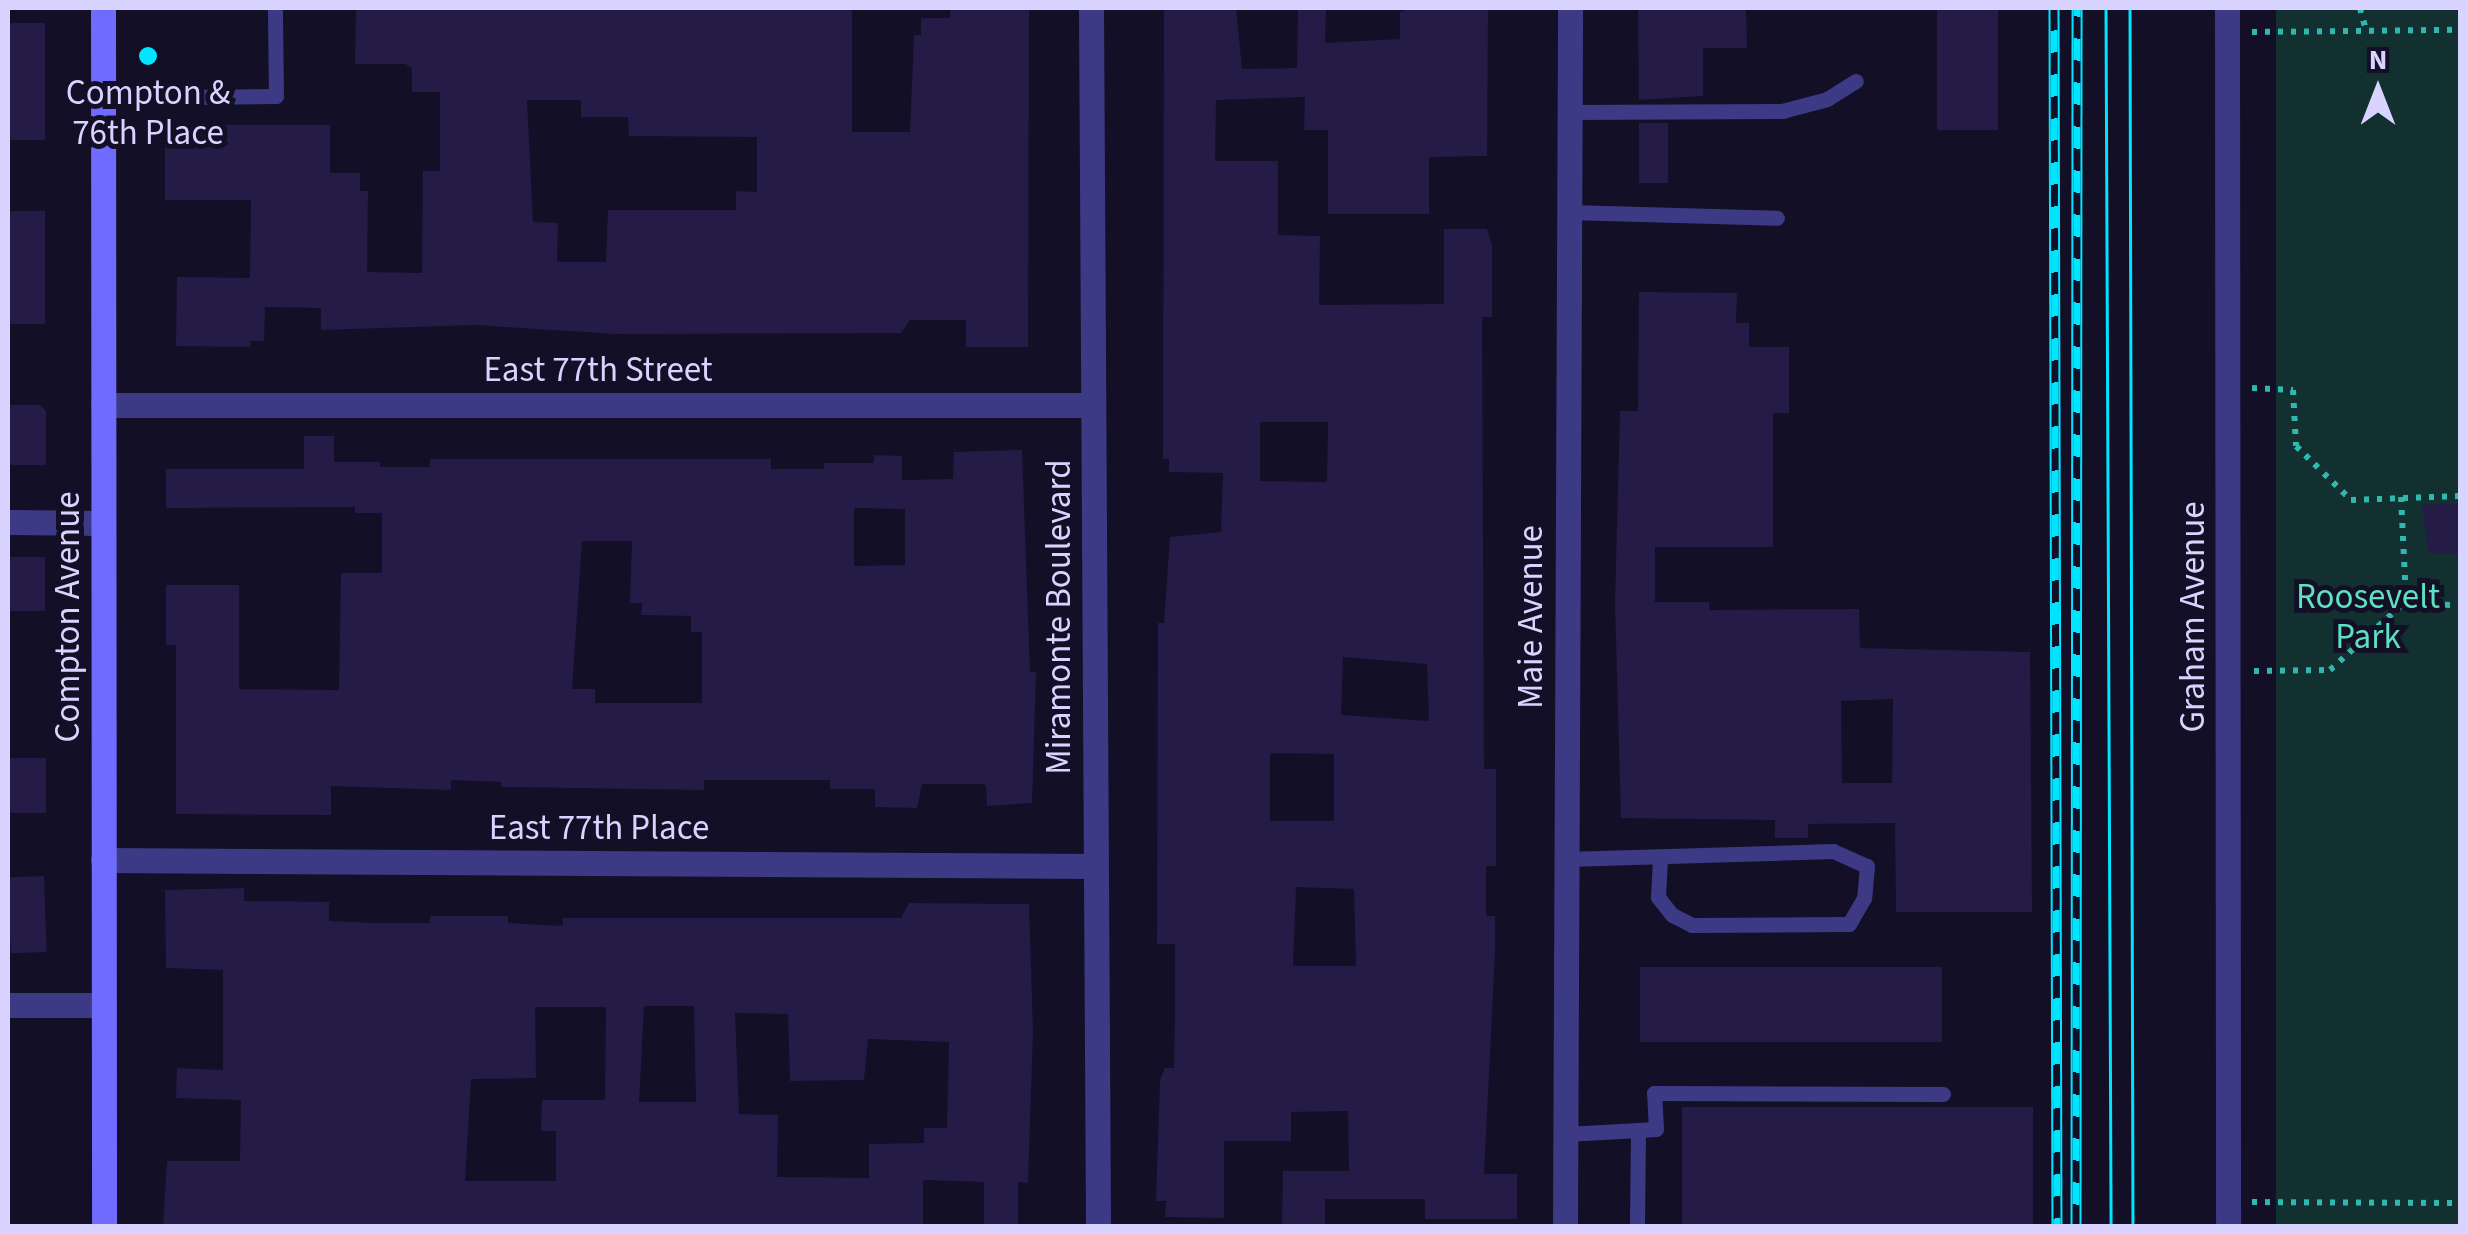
<!DOCTYPE html>
<html>
<head>
<meta charset="utf-8">
<style>
	body { margin:0 }
	#map { position:relative; width:2468px; height:1234px; overflow:hidden; background:#130f26; font-family:"Source Sans 3",sans-serif }
	div>[style] { position:absolute }
	[style*='--x'] { left:calc(var(--x)*1px); top:calc(var(--y)*1px); width:calc(var(--w)*1px); rotate:calc(var(--a)*1deg) }
	.green>* { inset:0; background:#12302f; transform-origin:0 0 }
	.building>* { inset:0; background:#241b47; transform-origin:0 0 }
	.path>* { height:6px; margin-top:-3px; transform-origin:0; background:repeating-linear-gradient(90deg,#2fb8b0 0 5px,transparent 0 13px) }
	.service>* { height:15px; margin:-7.5px; padding:0 7.5px; transform-origin:7.5px; border-radius:7.5px; background:#3d3a85 }
	.minor>* { height:25px; margin:-12.5px; padding:0 12.5px; transform-origin:12.5px; border-radius:12.5px; background:#3d3a85 }
	.tertiary>* { height:25px; margin:-12.5px; padding:0 12.5px; transform-origin:12.5px; border-radius:12.5px; background:#3d3a85 }
	.secondary>* { height:25px; margin:-12.5px; padding:0 12.5px; transform-origin:12.5px; border-radius:12.5px; background:#6f6bff }
	.tram>* { height:2.5px; margin:-1.25px; padding:0 1.25px; transform-origin:1.25px; border-radius:1.25px; background:#00e5ff }
	.rail>* { height:11px; margin-top:-5.5px; transform-origin:0; background:repeating-linear-gradient(90deg,#130f26 0 22px,#00e5ff 0 44px); box-sizing:border-box; border-block:2px solid #00e5ff }
	.dots>* { width:28px; height:28px; translate:-50% -50%; box-sizing:border-box; border:5px solid #130f26; border-radius:50% }
	span { translate:-50% -50%; white-space:nowrap; text-align:center; line-height:1.15; -webkit-text-stroke:10px #130f26; paint-order:stroke }
	.poi-label { font-size:35px; color:#d9d4ff }
	.street-label { font-size:35px; color:#d9d4ff }
	.park-label { font-size:35px; color:#5fe0c0 }
	.frame { position:absolute; inset:0; border:10px solid #d9d4ff; pointer-events:none }
	.north { position:absolute; left:2328px; top:40px; width:100px; height:100px; -webkit-text-stroke:8px #130f26; paint-order:stroke; rotate:0deg; font-size:28px; font-weight:700; line-height:40px; text-align:center; color:#d9d4ff }
	.north::after { content:''; display:block; margin:auto; width:35px; height:45px; background:#d9d4ff; clip-path:polygon(50% 0,100% 100%,50% 72%,0 100%) }
</style>
</head>
<body>
<div id="map">
	<div class="green">
		<i style="left:2276px;top:8px;width:184px;height:1218px"></i>
	</div>
	<div class="building">
		<i style="clip-path:polygon(evenodd,365px 8px,852px 8px,852px 132px,910px 132px,914px 35px,921px 35px,921px 18px,950px 18px,950px 8px,1029px 8px,1028px 347px,966px 347px,966px 320px,910px 320px,901px 333px,616px 334px,474px 325px,321px 330px,321px 308px,265px 307px,264px 341px,250px 341px,250px 347px,176px 346px,177px 277px,250px 278px,251px 200px,165px 200px,165px 125px,330px 125px,330px 173px,360px 173px,360px 191px,368px 191px,367px 272px,422px 273px,423px 171px,440px 171px,440px 92px,412px 92px,412px 68px,405px 64px,355px 64px,356px 10px,365px 8px,527px 100px,581px 100px,581px 117px,628px 117px,629px 136px,757px 137px,757px 192px,736px 191px,736px 210px,608px 210px,606px 262px,557px 262px,558px 223px,533px 222px,527px 100px)"></i>
		<i style="clip-path:polygon(evenodd,1164px 8px,1236px 8px,1242px 69px,1297px 68px,1298px 8px,1326px 8px,1325px 43px,1400px 39px,1400px 12px,1411px 8px,1488px 8px,1487px 156px,1429px 157px,1429px 214px,1328px 214px,1328px 130px,1304px 130px,1305px 97px,1216px 100px,1215px 161px,1278px 161px,1278px 235px,1320px 236px,1319px 305px,1444px 304px,1444px 229px,1487px 229px,1492px 245px,1492px 317px,1482px 317px,1484px 769px,1496px 769px,1496px 866px,1486px 866px,1486px 916px,1495px 916px,1495px 953px,1484px 1174px,1517px 1174px,1517px 1219px,1425px 1219px,1425px 1199px,1325px 1199px,1325px 1226px,1282px 1226px,1283px 1171px,1349px 1171px,1348px 1111px,1291px 1112px,1291px 1141px,1224px 1141px,1224px 1218px,1165px 1217px,1166px 1201px,1156px 1201px,1160px 1080px,1165px 1068px,1174px 1068px,1175px 1017px,1175px 944px,1157px 944px,1158px 623px,1164px 623px,1170px 537px,1221px 532px,1223px 473px,1169px 472px,1169px 459px,1163px 459px,1164px 8px,1260px 422px,1328px 422px,1327px 482px,1260px 481px,1260px 422px,1164px 8px,1343px 657px,1427px 664px,1429px 721px,1341px 715px,1343px 657px,1164px 8px,1270px 753px,1334px 754px,1334px 821px,1270px 821px,1270px 753px,1164px 8px,1296px 887px,1354px 889px,1356px 966px,1293px 966px,1296px 887px)"></i>
		<i style="clip-path:polygon(1638px 8px,1746px 8px,1747px 48px,1703px 48px,1703px 96px,1639px 100px)"></i>
		<i style="left:1937px;top:8px;width:61px;height:122px"></i>
		<i style="left:8px;top:23px;width:37px;height:117px"></i>
		<i style="left:1639px;top:123px;width:29px;height:60px"></i>
		<i style="left:8px;top:211px;width:37px;height:113px"></i>
		<i style="clip-path:polygon(evenodd,1639px 292px,1737px 293px,1736px 323px,1749px 323px,1749px 347px,1789px 347px,1789px 413px,1773px 413px,1773px 547px,1655px 547px,1655px 602px,1709px 602px,1709px 610px,1859px 609px,1860px 648px,2030px 652px,2032px 912px,1896px 912px,1895px 823px,1808px 824px,1808px 838px,1775px 838px,1775px 820px,1621px 818px,1615px 603px,1620px 411px,1638px 411px,1639px 292px,1893px 699px,1892px 783px,1842px 783px,1841px 701px,1893px 699px)"></i>
		<i style="clip-path:polygon(8px 405px,40px 405px,46px 411px,46px 465px,8px 465px)"></i>
		<i style="clip-path:polygon(evenodd,304px 436px,334px 436px,334px 462px,380px 462px,380px 467px,430px 467px,430px 459px,771px 459px,771px 469px,824px 469px,824px 463px,874px 463px,874px 455px,902px 456px,902px 480px,953px 479px,954px 452px,1022px 450px,1030px 672px,1036px 672px,1032px 803px,987px 806px,986px 785px,980px 784px,922px 784px,917px 808px,875px 807px,875px 789px,830px 789px,830px 780px,704px 780px,704px 790px,501px 787px,501px 782px,451px 780px,451px 790px,331px 786px,331px 815px,176px 814px,176px 645px,166px 645px,166px 585px,239px 585px,239px 689px,339px 690px,341px 573px,382px 573px,382px 513px,355px 513px,355px 507px,166px 508px,166px 469px,304px 469px,304px 436px,854px 508px,905px 509px,905px 565px,854px 566px,854px 508px,304px 436px,582px 541px,632px 541px,630px 603px,642px 603px,641px 615px,691px 616px,691px 632px,702px 632px,702px 703px,595px 703px,595px 689px,572px 689px,582px 541px)"></i>
		<i style="clip-path:polygon(2460px 504px,2460px 554px,2429px 554px,2422px 505px)"></i>
		<i style="left:8px;top:557px;width:37px;height:54px"></i>
		<i style="left:8px;top:758px;width:38px;height:55px"></i>
		<i style="left:44px;top:876px;width:76px;height:36px;rotate:88deg"></i>
		<i style="clip-path:polygon(evenodd,244px 888px,244px 901px,329px 902px,329px 921px,375px 923px,430px 923px,430px 916px,508px 916px,508px 923px,563px 926px,563px 918px,901px 918px,909px 903px,1029px 904px,1033px 1031px,1028px 1183px,1018px 1182px,1018px 1226px,984px 1226px,984px 1182px,923px 1180px,923px 1226px,163px 1226px,167px 1161px,240px 1161px,241px 1100px,176px 1098px,177px 1068px,223px 1070px,223px 970px,166px 968px,165px 890px,244px 888px,644px 1006px,694px 1006px,696px 1102px,639px 1102px,644px 1006px,244px 888px,535px 1007px,606px 1007px,605px 1100px,542px 1100px,541px 1131px,556px 1131px,556px 1181px,465px 1181px,471px 1079px,536px 1078px,535px 1007px,244px 888px,735px 1013px,788px 1014px,790px 1081px,864px 1080px,868px 1039px,949px 1042px,947px 1128px,924px 1128px,924px 1143px,869px 1144px,869px 1178px,777px 1177px,778px 1115px,739px 1114px,735px 1013px)"></i>
		<i style="left:1640px;top:967px;width:302px;height:75px"></i>
		<i style="left:1682px;top:1107px;width:351px;height:119px"></i>
	</div>
	<div class="path">
		<i style="--x:2360;--y:8;--w:24;--a:75"></i>
		<i style="--x:2252;--y:32;--w:208;--a:-0.6"></i>
		<i style="--x:2252;--y:388;--w:41;--a:2.8"></i>
		<i style="--x:2293;--y:390;--w:56;--a:86.9"></i>
		<i style="--x:2296;--y:446;--w:77;--a:44.5"></i>
		<i style="--x:2351;--y:500;--w:109;--a:-2.1"></i>
		<i style="--x:2401;--y:497;--w:104;--a:87.2"></i>
		<i style="--x:2254;--y:671;--w:76;--a:-0.8"></i>
		<i style="--x:2330;--y:670;--w:103;--a:-42.2"></i>
		<i style="--x:2406;--y:601;--w:54;--a:5.3"></i>
		<i style="--x:2252;--y:1202;--w:208;--a:0.3"></i>
	</div>
	<div class="service">
		<i style="--x:103;--y:98;--w:173;--a:-0.7"></i>
		<i style="--x:276;--y:96;--w:88;--a:-90.7"></i>
		<i style="--x:1569;--y:112;--w:213;--a:-0.3"></i>
		<i style="--x:1782;--y:111;--w:47;--a:-14.9"></i>
		<i style="--x:1827;--y:99;--w:34;--a:-32"></i>
		<i style="--x:1568;--y:212;--w:209;--a:1.6"></i>
		<i style="--x:1565;--y:859;--w:268;--a:-1.7"></i>
		<i style="--x:1833;--y:851;--w:37;--a:24"></i>
		<i style="--x:1867;--y:866;--w:32;--a:95"></i>
		<i style="--x:1864;--y:898;--w:30;--a:120"></i>
		<i style="--x:1849;--y:924;--w:157;--a:179.6"></i>
		<i style="--x:1692;--y:925;--w:22;--a:-153"></i>
		<i style="--x:1672;--y:915;--w:23;--a:-128"></i>
		<i style="--x:1658;--y:897;--w:39;--a:-87"></i>
		<i style="--x:1566;--y:1134;--w:90;--a:-3.2"></i>
		<i style="--x:1656;--y:1129;--w:36;--a:-93"></i>
		<i style="--x:1654;--y:1093;--w:289;--a:0.2"></i>
		<i style="--x:1637;--y:1226;--w:96;--a:-89.4"></i>
	</div>
	<div class="minor">
		<i style="--x:1091;--y:8;--w:1218;--a:89.67"></i>
		<i style="--x:103;--y:405;--w:990;--a:0"></i>
		<i style="--x:8;--y:522;--w:95;--a:0.6"></i>
		<i style="--x:103;--y:860;--w:992;--a:0.35"></i>
		<i style="--x:8;--y:1005;--w:95;--a:0"></i>
	</div>
	<div class="tertiary">
		<i style="--x:2227;--y:8;--w:1218;--a:89.95"></i>
		<i style="--x:1565;--y:1226;--w:1218;--a:-89.76"></i>
	</div>
	<div class="secondary">
		<i style="--x:103;--y:8;--w:1218;--a:89.95"></i>
	</div>
	<div class="tram">
		<i style="--x:2106;--y:8;--w:1218;--a:89.76"></i>
		<i style="--x:2130;--y:8;--w:1218;--a:89.86"></i>
	</div>
	<div class="rail">
		<i style="--x:2054;--y:8;--w:1218;--a:89.86"></i>
		<i style="--x:2076;--y:1226;--w:1218;--a:-89.95"></i>
	</div>
	<div class="dots">
		<i style="left:148px;top:56px;background:#00e5ff"></i>
	</div>
	<div class="poi-label">
		<span style="left:148px;top:113px">Compton &amp;<br>76th Place</span>
	</div>
	<div class="street-label">
		<span style="left:598px;top:370px">East 77th Street</span>
		<span style="left:68px;top:617px;rotate:-90deg">Compton Avenue</span>
		<span style="left:1059px;top:617px;rotate:-90deg">Miramonte Boulevard</span>
		<span style="left:1531px;top:617px;rotate:-90deg">Maie Avenue</span>
		<span style="left:2193px;top:617px;rotate:-90deg">Graham Avenue</span>
		<span style="left:599px;top:828px">East 77th Place</span>
	</div>
	<div class="park-label">
		<span style="left:2368px;top:617px">Roosevelt<br>Park</span>
	</div>
	<div class="frame"></div>
	<div class="north">N</div>
</div>
</body>
</html>
